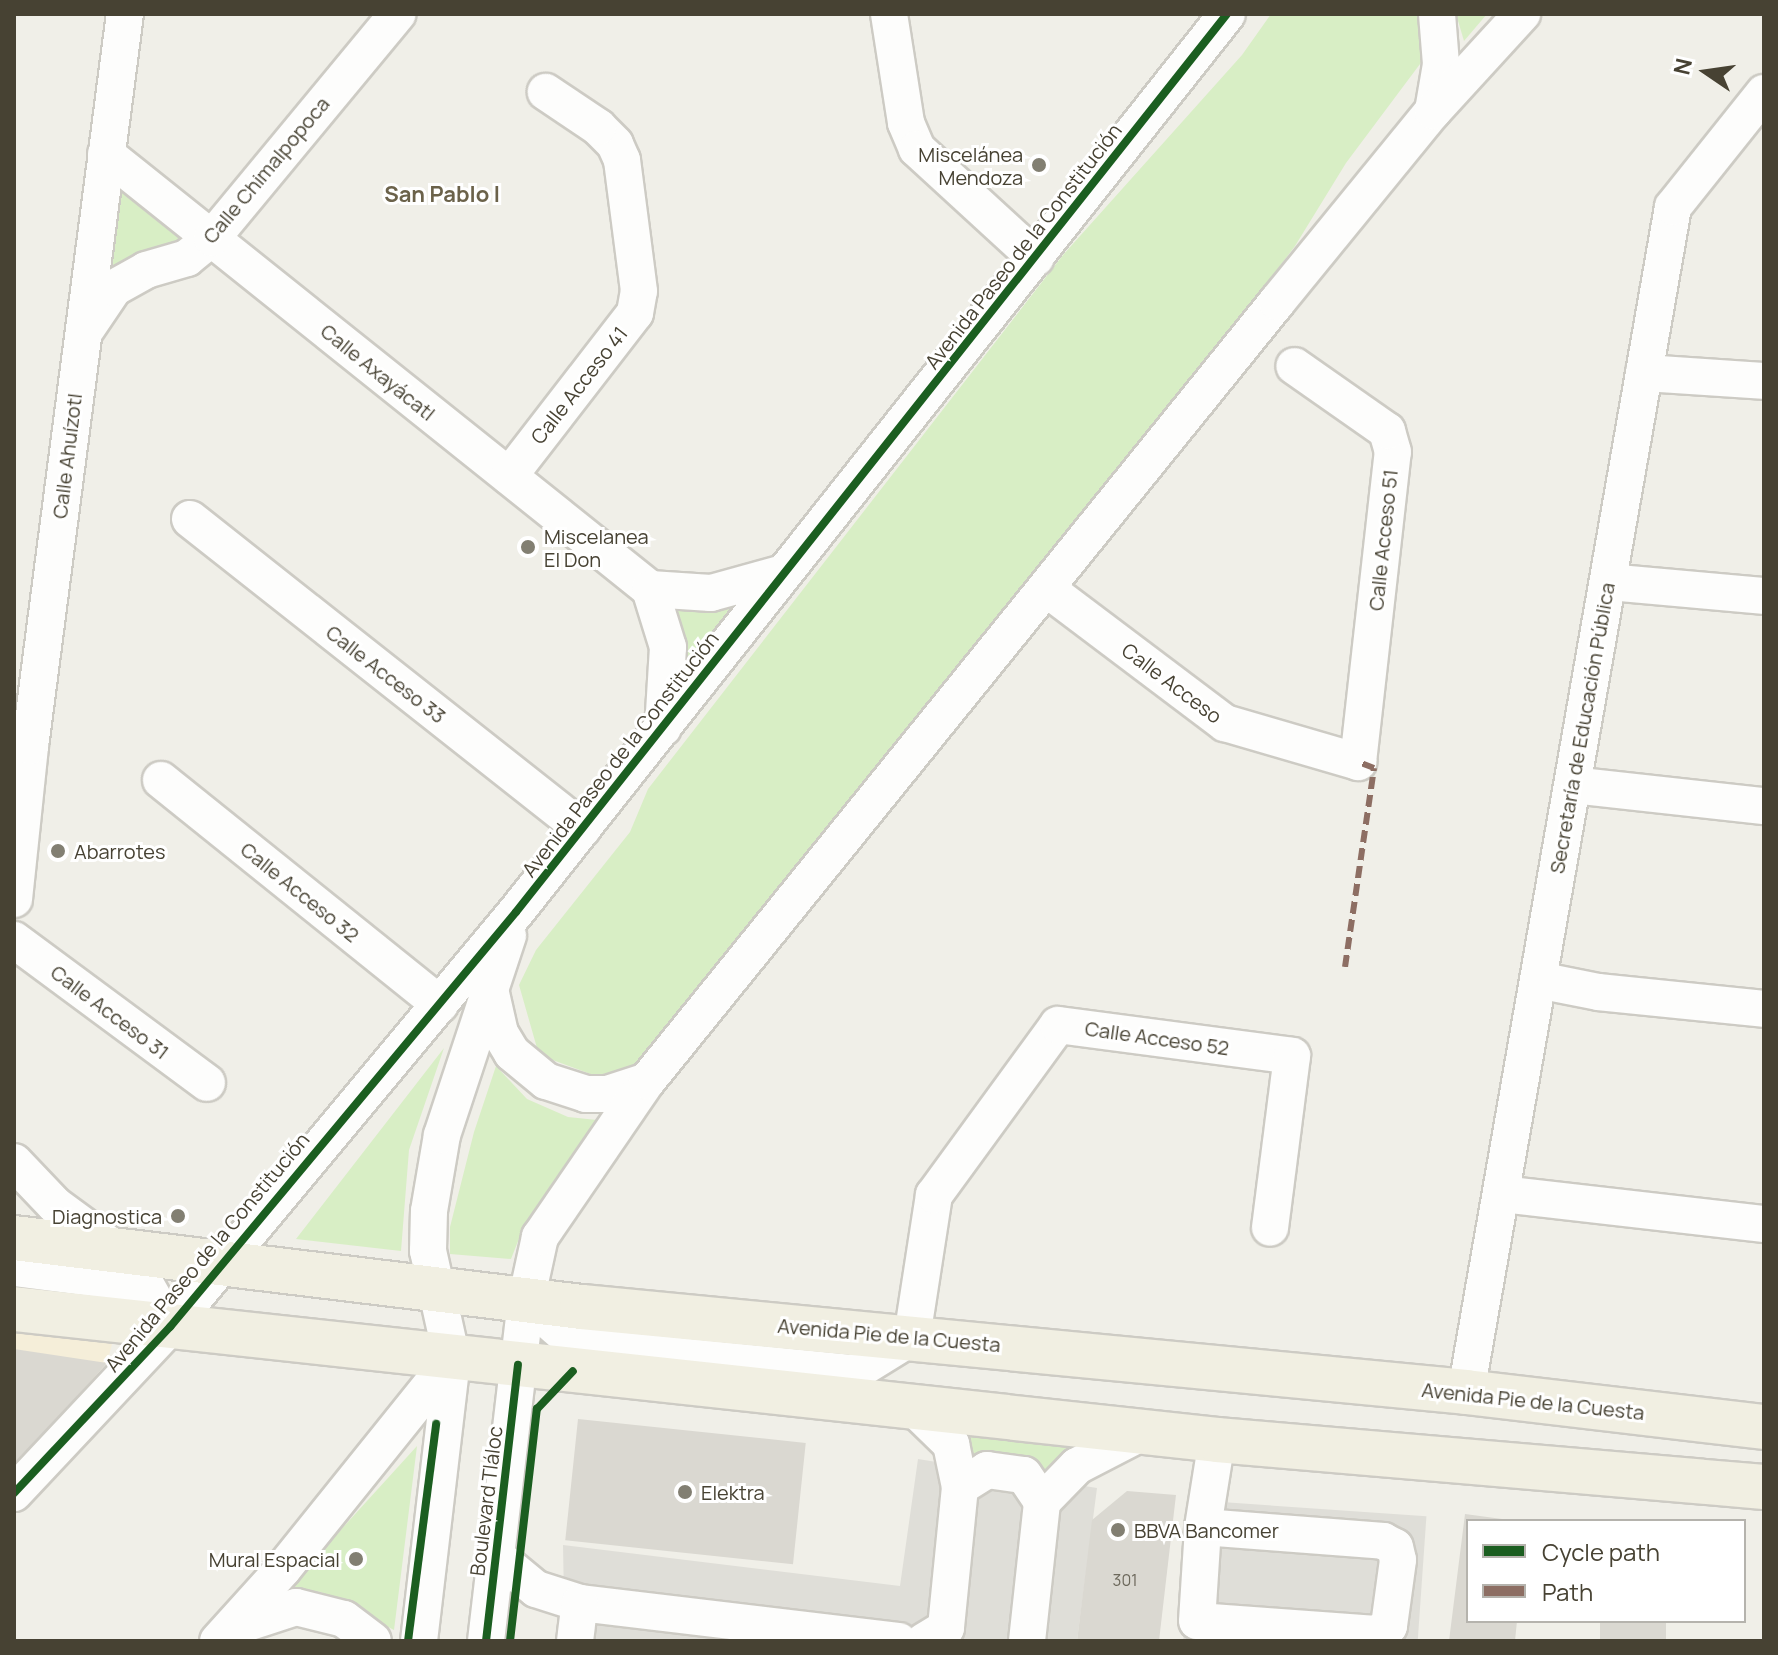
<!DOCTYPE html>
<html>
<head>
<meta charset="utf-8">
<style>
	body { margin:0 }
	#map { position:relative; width:1778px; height:1655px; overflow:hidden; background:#f0efe8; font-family:Manrope,sans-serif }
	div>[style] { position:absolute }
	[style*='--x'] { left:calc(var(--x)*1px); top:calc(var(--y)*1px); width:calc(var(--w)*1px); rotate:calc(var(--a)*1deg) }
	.commercial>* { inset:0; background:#f5eed9 }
	.green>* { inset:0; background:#d8eec5 }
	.parking>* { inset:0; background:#dfded8; transform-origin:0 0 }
	.building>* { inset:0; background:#dad8d1; transform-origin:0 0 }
	.roads { filter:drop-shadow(2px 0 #cdcbc4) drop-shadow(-2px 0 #cdcbc4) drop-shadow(0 2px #cdcbc4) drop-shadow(0 -2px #cdcbc4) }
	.minor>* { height:36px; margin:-18px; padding:0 18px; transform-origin:18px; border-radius:18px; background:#fdfdfc }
	.major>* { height:44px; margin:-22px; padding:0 22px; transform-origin:22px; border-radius:22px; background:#f1efe2 }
	.quiet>* { height:6px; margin-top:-3px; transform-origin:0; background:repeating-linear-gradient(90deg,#8d6e63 0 12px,transparent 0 18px) }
	.cycleway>* { height:8px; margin:-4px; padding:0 4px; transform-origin:4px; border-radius:4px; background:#1b5e20 }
	.dots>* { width:22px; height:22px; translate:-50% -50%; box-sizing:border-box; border:4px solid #fff; border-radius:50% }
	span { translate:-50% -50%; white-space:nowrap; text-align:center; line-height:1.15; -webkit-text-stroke:6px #fff; paint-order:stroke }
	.number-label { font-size:16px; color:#6c685b }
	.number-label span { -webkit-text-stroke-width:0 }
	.poi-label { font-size:20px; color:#474233 }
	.right { translate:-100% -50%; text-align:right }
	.left { translate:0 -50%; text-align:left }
	.street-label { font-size:20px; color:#474233 }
	.neighbourhood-label { font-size:22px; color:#6b624a; font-weight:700 }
	.frame { position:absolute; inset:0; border:16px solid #474233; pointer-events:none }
	.legend { position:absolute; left:1466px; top:1519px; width:280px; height:104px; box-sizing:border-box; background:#fff; border:2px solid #b5b3ad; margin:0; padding:10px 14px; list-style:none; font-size:24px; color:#474233 }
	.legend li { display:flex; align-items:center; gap:16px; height:40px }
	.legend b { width:40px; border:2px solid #b5b3ad }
	.north { position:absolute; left:1666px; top:32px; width:80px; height:80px; -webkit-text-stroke:6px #fff; paint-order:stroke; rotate:283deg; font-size:22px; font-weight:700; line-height:32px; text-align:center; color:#474233 }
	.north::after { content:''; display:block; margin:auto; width:28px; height:36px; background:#474233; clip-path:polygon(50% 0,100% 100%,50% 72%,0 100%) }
</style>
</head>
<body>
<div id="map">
	<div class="commercial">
		<i style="clip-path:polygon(14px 1316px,116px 1329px,107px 1363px,14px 1467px)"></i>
	</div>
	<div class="green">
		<i style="clip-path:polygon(1271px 14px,1415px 14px,1419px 19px,1423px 60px,1346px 163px,1295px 246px,1203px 368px,641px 1064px,596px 1076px,539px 1055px,519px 985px,536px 950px,630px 832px,648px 789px,1063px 255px,1242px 55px)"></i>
		<i style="clip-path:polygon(1456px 14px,1487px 14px,1464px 41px)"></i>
		<i style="clip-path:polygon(106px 154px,212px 238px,146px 270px,84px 332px)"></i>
		<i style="clip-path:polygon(737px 604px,683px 679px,670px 607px)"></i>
		<i style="clip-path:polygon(444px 1048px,409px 1150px,401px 1251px,296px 1239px)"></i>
		<i style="clip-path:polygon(496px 1066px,527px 1099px,568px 1117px,597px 1120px,524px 1226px,511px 1259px,450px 1254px,450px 1227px,474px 1132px)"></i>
		<i style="clip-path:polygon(914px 1408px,1143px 1432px,1042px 1502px,960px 1487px)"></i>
		<i style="clip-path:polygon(417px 1446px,394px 1630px,321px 1592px,287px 1589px)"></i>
	</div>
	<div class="parking">
		<i style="clip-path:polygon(918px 1459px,1097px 1488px,1077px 1641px,575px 1641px,564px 1600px,563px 1545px,900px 1586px)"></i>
		<i style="left:1193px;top:1500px;width:234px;height:142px;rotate:4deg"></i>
	</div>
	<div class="building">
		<i style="clip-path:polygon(14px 1349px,107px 1363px,14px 1467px)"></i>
		<i style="left:578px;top:1419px;width:229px;height:122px;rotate:6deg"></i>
		<i style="clip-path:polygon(1127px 1491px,1176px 1495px,1159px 1641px,1077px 1641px,1092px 1520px)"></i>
		<i style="clip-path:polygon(1465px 1514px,1502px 1519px,1468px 1521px,1468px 1621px,1517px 1621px,1515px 1641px,1449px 1641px)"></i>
		<i style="left:1600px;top:1621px;width:66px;height:20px"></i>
	</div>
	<div class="roads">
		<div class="minor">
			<i style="--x:889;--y:14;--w:110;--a:81.1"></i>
			<i style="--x:906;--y:123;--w:28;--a:67"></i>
			<i style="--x:917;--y:149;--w:161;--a:42.5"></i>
			<i style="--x:1433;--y:111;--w:48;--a:-80.3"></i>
			<i style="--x:1441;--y:64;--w:50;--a:-94.6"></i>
			<i style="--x:106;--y:154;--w:697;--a:38.65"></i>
			<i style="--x:650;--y:589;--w:61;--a:72.8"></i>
			<i style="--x:668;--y:647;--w:81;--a:93.5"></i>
			<i style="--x:87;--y:328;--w:48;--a:-56"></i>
			<i style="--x:114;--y:288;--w:37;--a:-29"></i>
			<i style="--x:146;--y:270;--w:43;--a:-16.3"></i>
			<i style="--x:187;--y:258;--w:32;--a:-39"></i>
			<i style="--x:212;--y:238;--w:291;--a:-50.4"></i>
			<i style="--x:1644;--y:373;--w:120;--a:3.8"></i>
			<i style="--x:509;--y:476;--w:206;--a:-52.3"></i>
			<i style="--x:635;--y:313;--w:22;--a:-80"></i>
			<i style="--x:639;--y:291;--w:132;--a:-97.4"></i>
			<i style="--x:622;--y:160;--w:17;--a:-114"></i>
			<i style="--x:615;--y:144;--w:24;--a:-135"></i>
			<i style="--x:598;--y:127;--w:63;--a:-146.1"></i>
			<i style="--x:190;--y:519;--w:500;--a:38.3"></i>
			<i style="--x:1608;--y:582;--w:157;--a:5.1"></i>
			<i style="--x:650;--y:589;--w:61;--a:3.8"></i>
			<i style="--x:711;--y:593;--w:72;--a:-15.4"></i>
			<i style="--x:1047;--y:589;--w:223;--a:37"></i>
			<i style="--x:1225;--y:723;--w:139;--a:16.3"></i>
			<i style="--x:1358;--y:762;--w:312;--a:-83.6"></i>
			<i style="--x:1393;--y:452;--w:22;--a:-106"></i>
			<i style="--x:1387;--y:431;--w:113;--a:-145"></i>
			<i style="--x:161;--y:780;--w:358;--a:38.8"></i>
			<i style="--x:1573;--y:785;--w:192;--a:6.3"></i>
			<i style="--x:14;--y:899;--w:154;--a:-84"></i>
			<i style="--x:30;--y:746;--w:738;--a:-82.61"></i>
			<i style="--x:14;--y:940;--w:240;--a:36.5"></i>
			<i style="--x:1538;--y:980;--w:61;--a:11.3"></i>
			<i style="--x:1598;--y:992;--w:167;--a:5.8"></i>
			<i style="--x:490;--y:989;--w:45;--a:77.2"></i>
			<i style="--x:500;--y:1033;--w:23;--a:59"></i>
			<i style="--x:512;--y:1053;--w:44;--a:39.5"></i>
			<i style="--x:546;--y:1081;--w:42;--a:18"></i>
			<i style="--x:586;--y:1094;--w:21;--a:0"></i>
			<i style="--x:607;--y:1094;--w:42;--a:-18"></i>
			<i style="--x:14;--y:1162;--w:59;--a:46.4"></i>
			<i style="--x:55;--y:1205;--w:74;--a:36.3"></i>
			<i style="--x:1501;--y:1194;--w:265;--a:6.5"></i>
			<i style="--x:14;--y:1268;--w:133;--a:7.3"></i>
			<i style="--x:146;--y:1285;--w:48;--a:60.3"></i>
			<i style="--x:526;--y:1301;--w:68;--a:41.4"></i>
			<i style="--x:577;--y:1346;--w:278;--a:5.6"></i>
			<i style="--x:854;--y:1373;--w:68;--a:-31.8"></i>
			<i style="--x:912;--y:1337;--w:144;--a:-81.2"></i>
			<i style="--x:934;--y:1195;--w:210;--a:-53.9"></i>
			<i style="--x:1058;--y:1025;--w:236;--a:7.5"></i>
			<i style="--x:1292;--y:1056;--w:173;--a:97.3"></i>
			<i style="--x:1466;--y:1392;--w:1203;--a:-80.09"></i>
			<i style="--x:1673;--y:207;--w:146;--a:-51.4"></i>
			<i style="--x:914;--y:1408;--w:52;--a:44.2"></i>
			<i style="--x:951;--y:1444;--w:44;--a:78.2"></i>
			<i style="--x:960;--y:1487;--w:142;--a:95.7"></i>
			<i style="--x:946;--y:1628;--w:26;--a:149"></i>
			<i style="--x:960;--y:1487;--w:32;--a:-32"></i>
			<i style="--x:987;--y:1470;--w:37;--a:8"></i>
			<i style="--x:1024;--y:1475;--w:32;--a:56"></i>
			<i style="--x:14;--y:1493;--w:228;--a:-46.8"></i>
			<i style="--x:170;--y:1327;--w:540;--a:-50.18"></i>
			<i style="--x:516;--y:912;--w:1145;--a:-51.63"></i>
			<i style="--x:1203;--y:1527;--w:181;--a:4.4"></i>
			<i style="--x:1383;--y:1541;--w:13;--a:27"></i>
			<i style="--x:1395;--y:1547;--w:13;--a:77"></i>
			<i style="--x:1398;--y:1560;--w:67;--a:97.8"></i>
			<i style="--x:1389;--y:1626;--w:15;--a:148"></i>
			<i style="--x:1376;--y:1634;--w:179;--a:-175.8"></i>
			<i style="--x:1197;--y:1621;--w:94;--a:-86.3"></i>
			<i style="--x:1203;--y:1527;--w:88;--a:-80.9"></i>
			<i style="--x:496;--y:1556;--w:52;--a:39.5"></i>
			<i style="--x:536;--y:1589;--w:46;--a:17.7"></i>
			<i style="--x:580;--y:1603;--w:321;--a:6.8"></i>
			<i style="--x:232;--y:1628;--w:67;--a:-18.2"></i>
			<i style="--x:296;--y:1607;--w:49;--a:14"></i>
			<i style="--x:344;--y:1619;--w:36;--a:37"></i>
			<i style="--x:218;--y:1641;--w:97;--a:-47.9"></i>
			<i style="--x:283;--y:1569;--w:270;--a:-51.2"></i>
			<i style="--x:419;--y:1641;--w:284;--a:-83.3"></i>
			<i style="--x:452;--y:1359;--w:111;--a:-102.5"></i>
			<i style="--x:428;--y:1251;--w:40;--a:-88.6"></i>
			<i style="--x:429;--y:1211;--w:77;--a:-80.3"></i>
			<i style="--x:442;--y:1135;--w:210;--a:-71.7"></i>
			<i style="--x:486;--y:1641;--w:342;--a:-83.3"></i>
			<i style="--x:526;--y:1301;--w:66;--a:-77.7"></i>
			<i style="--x:540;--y:1237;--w:189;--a:-55.6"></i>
			<i style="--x:647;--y:1081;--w:1002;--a:-51.04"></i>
			<i style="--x:1277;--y:302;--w:247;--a:-50.8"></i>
			<i style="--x:1433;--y:111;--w:132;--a:-47.5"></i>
			<i style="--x:575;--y:1641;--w:38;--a:-83"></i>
			<i style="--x:1027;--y:1641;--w:140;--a:-83.8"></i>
			<i style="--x:1042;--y:1502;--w:50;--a:-45.8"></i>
			<i style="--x:1077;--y:1466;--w:74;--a:-27.3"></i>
		</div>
		<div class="major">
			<i style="--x:14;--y:1238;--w:572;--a:6.93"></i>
			<i style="--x:582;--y:1307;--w:888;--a:5.49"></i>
			<i style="--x:1466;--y:1392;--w:300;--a:6.7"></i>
			<i style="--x:14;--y:1309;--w:1210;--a:6.21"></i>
			<i style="--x:1217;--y:1440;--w:549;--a:4.91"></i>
		</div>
	</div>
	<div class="quiet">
		<i style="--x:1345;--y:967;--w:201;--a:-81.7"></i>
		<i style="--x:1374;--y:768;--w:17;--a:-159"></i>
	</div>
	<div class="cycleway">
		<i style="--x:14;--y:1493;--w:228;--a:-46.8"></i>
		<i style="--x:170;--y:1327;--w:540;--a:-50.18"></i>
		<i style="--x:516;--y:912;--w:1145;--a:-51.63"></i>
		<i style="--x:408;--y:1641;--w:219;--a:-82.6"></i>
		<i style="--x:486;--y:1641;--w:278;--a:-83.4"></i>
		<i style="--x:510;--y:1641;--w:234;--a:-83.4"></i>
		<i style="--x:537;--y:1409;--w:52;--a:-46.5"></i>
	</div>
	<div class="dots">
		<i style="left:1039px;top:165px;background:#827f72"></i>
		<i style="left:528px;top:547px;background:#827f72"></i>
		<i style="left:58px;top:851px;background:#827f72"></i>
		<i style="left:178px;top:1216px;background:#827f72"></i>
		<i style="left:685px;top:1492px;background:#827f72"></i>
		<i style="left:1118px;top:1530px;background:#827f72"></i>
		<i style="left:356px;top:1559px;background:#827f72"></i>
	</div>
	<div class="number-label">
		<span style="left:1125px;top:1580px">301</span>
	</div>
	<div class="poi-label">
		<span class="right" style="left:1023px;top:166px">Miscelánea<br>Mendoza</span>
		<span class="left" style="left:544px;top:548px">Miscelanea<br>El Don</span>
		<span class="left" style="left:74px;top:851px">Abarrotes</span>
		<span class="right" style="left:162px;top:1216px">Diagnostica</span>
		<span class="left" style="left:701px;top:1492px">Elektra</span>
		<span class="left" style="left:1134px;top:1530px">BBVA Bancomer</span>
		<span class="right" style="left:340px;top:1559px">Mural Espacial</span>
	</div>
	<div class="street-label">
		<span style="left:266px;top:170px;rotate:-50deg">Calle Chimalpopoca</span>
		<span style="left:1023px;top:246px;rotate:-52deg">Avenida Paseo de la Constitución</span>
		<span style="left:378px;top:372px;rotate:39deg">Calle Axayácatl</span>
		<span style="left:579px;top:385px;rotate:-52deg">Calle Acceso 41</span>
		<span style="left:67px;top:456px;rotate:-83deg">Calle Ahuízotl</span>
		<span style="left:1383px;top:540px;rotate:-84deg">Calle Acceso 51</span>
		<span style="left:386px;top:674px;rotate:38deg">Calle Acceso 33</span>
		<span style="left:1172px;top:683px;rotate:37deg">Calle Acceso</span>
		<span style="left:1582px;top:728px;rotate:-80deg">Secretaría de Educación Pública</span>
		<span style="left:620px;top:754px;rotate:-52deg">Avenida Paseo de la Constitución</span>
		<span style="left:300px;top:892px;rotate:39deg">Calle Acceso 32</span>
		<span style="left:110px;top:1012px;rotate:37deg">Calle Acceso 31</span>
		<span style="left:1157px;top:1038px;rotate:8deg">Calle Acceso 52</span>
		<span style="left:207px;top:1252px;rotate:-50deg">Avenida Paseo de la Constitución</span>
		<span style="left:889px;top:1335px;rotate:5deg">Avenida Pie de la Cuesta</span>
		<span style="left:1533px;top:1401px;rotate:6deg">Avenida Pie de la Cuesta</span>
		<span style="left:486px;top:1501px;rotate:-83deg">Boulevard Tláloc</span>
	</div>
	<div class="neighbourhood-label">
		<span style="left:442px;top:195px">San Pablo I</span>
	</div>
	<div class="frame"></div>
	<ul class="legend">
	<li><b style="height:10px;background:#1b5e20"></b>Cycle path</li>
	<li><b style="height:10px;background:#8d6e63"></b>Path</li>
	</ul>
	<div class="north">N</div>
</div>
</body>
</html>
